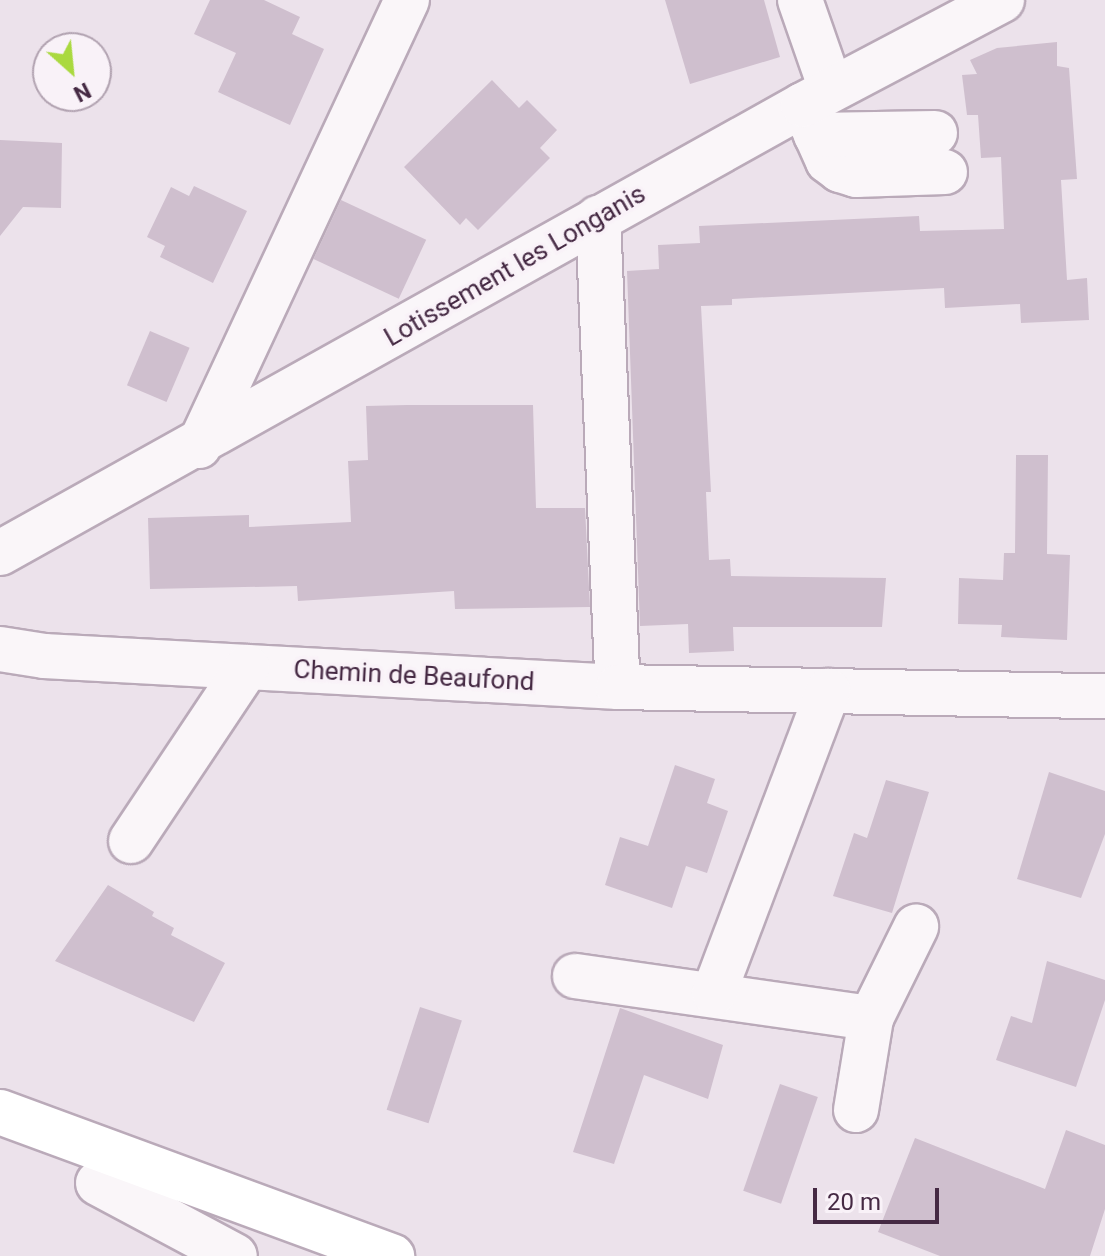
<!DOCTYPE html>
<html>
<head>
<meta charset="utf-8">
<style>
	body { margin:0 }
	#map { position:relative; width:1105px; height:1256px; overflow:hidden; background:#ece2eb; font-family:Roboto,sans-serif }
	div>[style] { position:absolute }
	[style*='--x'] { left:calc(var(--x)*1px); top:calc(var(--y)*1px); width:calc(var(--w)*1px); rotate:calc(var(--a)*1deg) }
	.building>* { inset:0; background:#cfbfce; transform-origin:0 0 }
	.roads { filter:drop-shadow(2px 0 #baaab9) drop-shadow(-2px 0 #baaab9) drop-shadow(0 2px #baaab9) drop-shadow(0 -2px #baaab9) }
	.minor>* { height:44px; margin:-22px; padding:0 22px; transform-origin:22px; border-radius:22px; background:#faf6f9 }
	.major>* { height:44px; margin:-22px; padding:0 22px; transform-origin:22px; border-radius:22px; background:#fff }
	span { translate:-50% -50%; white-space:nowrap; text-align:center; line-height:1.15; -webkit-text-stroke:7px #f9f2f8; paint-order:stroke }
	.street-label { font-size:26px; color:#452943 }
	.north { position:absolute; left:32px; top:32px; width:80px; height:80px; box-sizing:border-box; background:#f9f2f8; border:2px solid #b1a2b0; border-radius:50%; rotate:153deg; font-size:22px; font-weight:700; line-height:32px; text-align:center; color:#452943 }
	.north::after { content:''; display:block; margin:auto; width:28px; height:36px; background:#aad93f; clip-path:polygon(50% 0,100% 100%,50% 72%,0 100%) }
	.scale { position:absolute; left:813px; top:1188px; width:126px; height:36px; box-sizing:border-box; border:4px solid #452943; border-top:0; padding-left:10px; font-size:24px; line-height:28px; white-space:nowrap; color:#452943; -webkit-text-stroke:6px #f9f2f8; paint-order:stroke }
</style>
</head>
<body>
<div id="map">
	<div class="building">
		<i style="clip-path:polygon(210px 0,264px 0,300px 17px,292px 34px,324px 49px,290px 125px,218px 92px,236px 53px,194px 34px)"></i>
		<i style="clip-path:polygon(665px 0,764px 0,780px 57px,690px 84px)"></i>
		<i style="clip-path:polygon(1057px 42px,1057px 66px,1069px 68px,1077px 179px,1061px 180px,1067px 280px,1087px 278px,1089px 320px,1021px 323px,1020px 304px,945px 308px,944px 288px,732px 299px,732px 305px,701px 306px,711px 492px,706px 492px,709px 560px,730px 559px,731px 576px,886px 578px,882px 627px,733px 627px,734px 651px,689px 653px,688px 624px,640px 626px,627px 271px,659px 269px,658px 245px,700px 243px,699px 226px,919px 216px,920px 231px,1004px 229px,1001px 157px,981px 158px,978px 115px,967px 115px,962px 75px,977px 74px,970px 60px,997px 48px)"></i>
		<i style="clip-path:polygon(492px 80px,519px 108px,527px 100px,557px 130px,540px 148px,550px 158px,478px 230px,466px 218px,460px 225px,404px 167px)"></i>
		<i style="clip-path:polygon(0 140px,62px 143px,61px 208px,23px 207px,0 236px)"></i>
		<i style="clip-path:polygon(194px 186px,247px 211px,213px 283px,160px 257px,165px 246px,147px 237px,171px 187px,189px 196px)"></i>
		<i style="left:341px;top:200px;width:94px;height:65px;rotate:25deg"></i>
		<i style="left:150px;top:331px;width:43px;height:59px;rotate:23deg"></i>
		<i style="clip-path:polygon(407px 405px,533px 405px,536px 508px,585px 508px,590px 607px,455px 609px,454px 591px,298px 601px,297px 586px,150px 589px,148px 518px,249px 515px,249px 527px,351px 522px,348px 461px,368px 460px,366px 406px)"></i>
		<i style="clip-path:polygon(1016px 455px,1048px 455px,1047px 554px,1070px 555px,1067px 640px,1001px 637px,1002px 625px,958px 624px,959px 578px,1003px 580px,1004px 553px,1015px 553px)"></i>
		<i style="clip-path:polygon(675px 765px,715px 779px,707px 803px,728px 811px,707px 873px,686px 866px,672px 908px,605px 885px,620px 837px,648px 846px)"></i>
		<i style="clip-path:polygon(1049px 772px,1105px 791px,1105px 834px,1081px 898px,1017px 879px)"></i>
		<i style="clip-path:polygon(886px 780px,929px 792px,892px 913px,833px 896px,854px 833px,867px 838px)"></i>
		<i style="clip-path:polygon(108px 885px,154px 912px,152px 916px,174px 928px,171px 935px,225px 963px,194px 1022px,55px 961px)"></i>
		<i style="clip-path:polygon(1047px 961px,1105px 980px,1105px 1000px,1076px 1087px,996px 1060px,1011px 1016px,1032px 1023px)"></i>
		<i style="left:420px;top:1007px;width:44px;height:108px;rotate:18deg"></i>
		<i style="clip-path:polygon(620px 1008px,723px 1045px,708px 1099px,644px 1075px,614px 1164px,573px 1152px)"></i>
		<i style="left:780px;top:1084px;width:40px;height:113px;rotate:19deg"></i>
		<i style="clip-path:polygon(1066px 1130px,1105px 1145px,1105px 1209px,1090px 1256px,940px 1256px,878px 1232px,915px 1138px,1045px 1189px)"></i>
	</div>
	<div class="roads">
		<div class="minor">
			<i style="--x:800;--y:0;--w:94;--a:70.8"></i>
			<i style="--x:803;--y:105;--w:61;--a:65.9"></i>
			<i style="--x:828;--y:161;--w:15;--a:37"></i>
			<i style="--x:840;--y:170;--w:17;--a:17"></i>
			<i style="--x:856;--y:175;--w:89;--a:-1.9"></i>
			<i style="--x:816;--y:135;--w:119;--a:-1"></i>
			<i style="--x:598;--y:218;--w:469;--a:87.6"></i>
			<i style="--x:199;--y:446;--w:492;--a:-65"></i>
			<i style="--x:0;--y:553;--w:920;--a:-29.16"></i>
			<i style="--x:803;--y:105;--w:225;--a:-27.8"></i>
			<i style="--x:0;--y:649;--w:45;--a:9"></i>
			<i style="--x:44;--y:656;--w:575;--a:3.09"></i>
			<i style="--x:618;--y:687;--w:487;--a:1.1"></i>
			<i style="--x:131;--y:841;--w:209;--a:-56.3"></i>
			<i style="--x:575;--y:976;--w:299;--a:8.1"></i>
			<i style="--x:714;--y:993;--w:323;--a:-69.3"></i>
			<i style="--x:856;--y:1110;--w:93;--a:-80.7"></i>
			<i style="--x:871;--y:1018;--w:102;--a:-63.7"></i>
			<i style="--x:98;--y:1183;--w:155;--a:28.1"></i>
		</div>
		<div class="major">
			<i style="--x:0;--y:1112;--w:418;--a:20.2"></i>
		</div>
	</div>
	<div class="street-label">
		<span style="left:515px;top:266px;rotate:-30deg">Lotissement les Longanis</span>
		<span style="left:414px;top:676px;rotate:3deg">Chemin de Beaufond</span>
	</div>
	<div class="north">N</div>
	<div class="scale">20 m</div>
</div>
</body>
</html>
